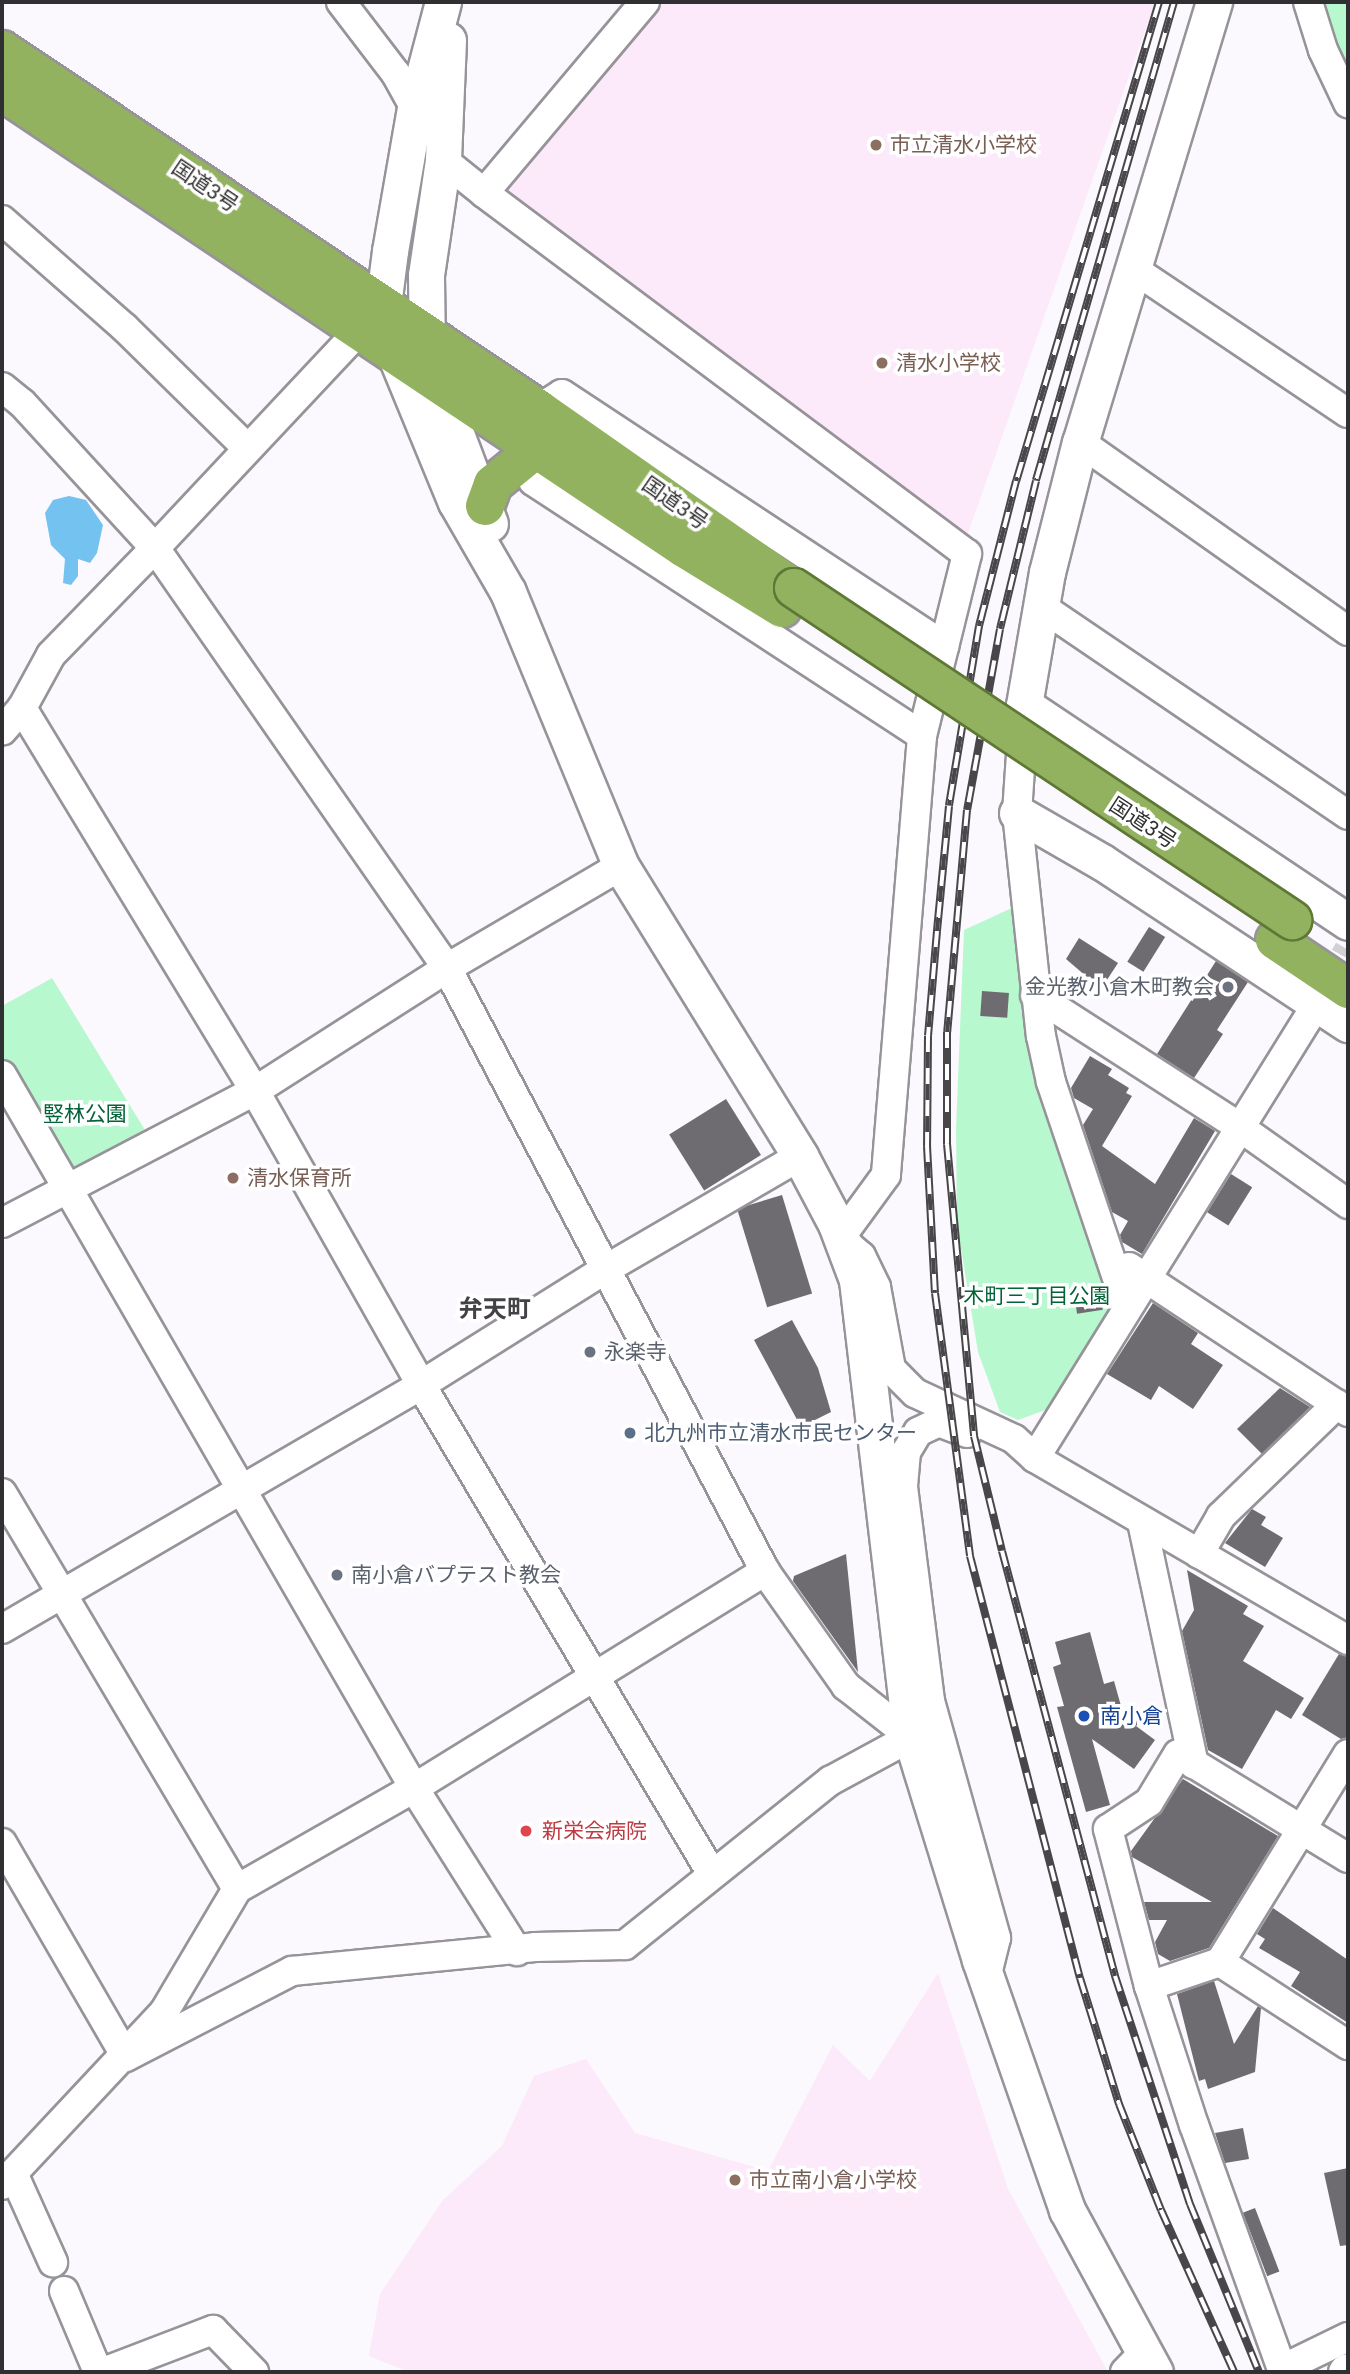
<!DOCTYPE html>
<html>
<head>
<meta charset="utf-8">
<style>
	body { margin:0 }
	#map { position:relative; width:1350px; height:2374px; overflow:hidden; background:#fbf8fe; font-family:Roboto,"Noto Sans JP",sans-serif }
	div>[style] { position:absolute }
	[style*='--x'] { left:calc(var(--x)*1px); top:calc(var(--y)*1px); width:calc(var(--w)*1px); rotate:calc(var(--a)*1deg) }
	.education>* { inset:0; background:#fce9fa }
	.green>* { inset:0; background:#b8f8cf }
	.water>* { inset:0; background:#74c2ef }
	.building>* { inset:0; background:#6e6b71; transform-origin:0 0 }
	.minor-tunnel>* { height:28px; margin-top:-14px; transform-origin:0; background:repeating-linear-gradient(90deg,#d2d0d5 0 28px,transparent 0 42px) }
	.roads { filter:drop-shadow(2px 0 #969399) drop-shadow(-2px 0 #969399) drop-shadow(0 2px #969399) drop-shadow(0 -2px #969399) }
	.minor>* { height:28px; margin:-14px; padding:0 14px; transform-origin:14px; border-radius:14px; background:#fff }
	.tertiary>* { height:35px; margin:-17.5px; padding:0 17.5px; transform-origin:17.5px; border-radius:17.5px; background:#fff }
	.trunk>* { height:38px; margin:-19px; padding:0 19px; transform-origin:19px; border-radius:19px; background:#92b260 }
	.rail>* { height:8px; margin-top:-4px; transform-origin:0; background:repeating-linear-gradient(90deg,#fff 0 16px,#484649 0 32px); box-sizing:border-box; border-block:2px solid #484649 }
	.bridges { filter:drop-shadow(2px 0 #5e7836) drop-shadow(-2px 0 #5e7836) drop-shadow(0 2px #5e7836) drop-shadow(0 -2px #5e7836) }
	.trunk-bridge>* { height:38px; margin:-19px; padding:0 19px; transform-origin:19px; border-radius:19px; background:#92b260 }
	.dots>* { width:19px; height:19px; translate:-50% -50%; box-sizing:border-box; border:4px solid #fff; border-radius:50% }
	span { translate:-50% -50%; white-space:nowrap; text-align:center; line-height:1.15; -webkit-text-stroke:7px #fff; paint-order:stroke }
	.education-label { font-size:21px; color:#785e54 }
	.left { translate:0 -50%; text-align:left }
	.street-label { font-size:21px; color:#302f31 }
	.worship-label { font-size:21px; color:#5b616d }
	.right { translate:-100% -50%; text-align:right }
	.park-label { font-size:21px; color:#036238 }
	.service-label { font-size:21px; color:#4e5e75 }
	.transit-label { font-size:21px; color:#164399 }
	.health-label { font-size:21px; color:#be3a42 }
	.quarter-label { font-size:24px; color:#444247; font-weight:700 }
	.frame { position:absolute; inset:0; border:4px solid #302f31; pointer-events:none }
</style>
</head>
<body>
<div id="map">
	<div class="education">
		<i style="clip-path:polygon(652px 2px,1155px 2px,967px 536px,503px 189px)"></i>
		<i style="clip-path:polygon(938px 1973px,1008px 2189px,1108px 2372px,409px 2372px,369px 2356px,380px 2294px,443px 2200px,502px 2146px,534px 2076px,586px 2059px,635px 2133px,768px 2171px,833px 2045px,870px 2081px)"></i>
	</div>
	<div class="green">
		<i style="clip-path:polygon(1317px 2px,1348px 2px,1348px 74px)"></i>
		<i style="clip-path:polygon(1014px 907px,1035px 1076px,1107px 1295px,1108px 1312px,1051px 1408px,1018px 1420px,1000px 1412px,978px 1352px,957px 1224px,956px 1129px,964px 930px)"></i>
		<i style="clip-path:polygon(52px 978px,148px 1135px,82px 1174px,69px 1170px,2px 1056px,2px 1006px)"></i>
	</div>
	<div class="water">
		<i style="clip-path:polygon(69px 496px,86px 500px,103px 525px,97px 553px,90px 563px,78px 559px,78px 576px,71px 585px,63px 583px,65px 559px,51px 545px,45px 513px,53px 500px)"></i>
	</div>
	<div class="building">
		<i style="left:1149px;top:927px;width:19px;height:41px;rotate:32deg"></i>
		<i style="clip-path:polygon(1079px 938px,1118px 963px,1101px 989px,1066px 959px)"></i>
		<i style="clip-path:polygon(1216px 961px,1248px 982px,1217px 1030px,1223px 1034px,1194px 1078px,1157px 1054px)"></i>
		<i style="left:982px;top:991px;width:27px;height:25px;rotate:4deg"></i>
		<i style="clip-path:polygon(1090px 1056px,1112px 1069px,1108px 1075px,1129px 1088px,1126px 1093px,1132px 1096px,1102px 1146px,1155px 1184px,1194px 1118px,1215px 1131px,1142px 1254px,1122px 1242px,1120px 1235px,1128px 1221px,1112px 1212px,1083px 1125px,1093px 1109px,1074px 1098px,1071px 1088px)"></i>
		<i style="left:726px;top:1099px;width:66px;height:67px;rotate:58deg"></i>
		<i style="left:1231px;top:1174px;width:25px;height:45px;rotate:32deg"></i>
		<i style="left:782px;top:1195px;width:103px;height:47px;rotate:73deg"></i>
		<i style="left:1099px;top:1286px;width:24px;height:26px;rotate:81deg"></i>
		<i style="clip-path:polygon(1153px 1303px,1198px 1333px,1191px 1344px,1223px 1365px,1193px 1409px,1159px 1386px,1151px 1400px,1107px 1374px)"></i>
		<i style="clip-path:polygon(792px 1320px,818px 1368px,831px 1412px,801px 1427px,754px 1340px)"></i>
		<i style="clip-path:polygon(1280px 1388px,1310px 1407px,1262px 1454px,1237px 1429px)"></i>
		<i style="clip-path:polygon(1252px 1509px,1266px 1517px,1261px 1525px,1283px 1538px,1265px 1567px,1225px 1543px)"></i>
		<i style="clip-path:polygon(846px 1554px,858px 1672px,793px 1581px,794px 1576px)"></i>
		<i style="clip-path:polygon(1187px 1570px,1248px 1606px,1243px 1614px,1264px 1626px,1243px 1661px,1304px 1698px,1291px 1719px,1276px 1710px,1242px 1769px,1208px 1750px,1182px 1631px,1194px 1610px)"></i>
		<i style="clip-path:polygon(1090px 1632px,1104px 1684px,1114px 1681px,1121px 1706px,1141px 1721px,1136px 1726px,1155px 1740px,1134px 1769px,1092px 1739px,1110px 1805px,1086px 1812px,1057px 1707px,1064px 1706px,1053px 1667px,1061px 1664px,1055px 1642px)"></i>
		<i style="clip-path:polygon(1339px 1654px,1348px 1657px,1348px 1737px,1341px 1739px,1302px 1715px)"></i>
		<i style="clip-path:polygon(1183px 1779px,1278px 1836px,1209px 1948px,1170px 1961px,1158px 1954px,1155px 1942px,1167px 1920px,1149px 1920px,1144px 1902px,1212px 1902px,1132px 1857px,1131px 1851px)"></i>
		<i style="clip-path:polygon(1273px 1908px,1348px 1960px,1348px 2023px,1291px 1986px,1300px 1972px,1259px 1948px,1265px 1939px,1257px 1934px)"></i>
		<i style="clip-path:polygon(1214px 1981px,1234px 2044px,1258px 2006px,1261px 2008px,1255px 2072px,1208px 2089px,1205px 2079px,1199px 2081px,1177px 1994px)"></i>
		<i style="clip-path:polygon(1243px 2128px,1249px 2159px,1225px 2163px,1215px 2133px)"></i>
		<i style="clip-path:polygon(1348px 2168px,1348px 2245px,1340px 2246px,1324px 2173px)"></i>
		<i style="left:1255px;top:2208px;width:68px;height:13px;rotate:69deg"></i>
	</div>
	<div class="minor-tunnel">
		<i style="--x:1323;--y:993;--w:50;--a:-59.8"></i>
	</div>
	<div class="roads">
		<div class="minor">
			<i style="--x:341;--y:2;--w:91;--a:52.6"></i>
			<i style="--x:396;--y:74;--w:39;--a:61"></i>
			<i style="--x:1308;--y:2;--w:50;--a:72.6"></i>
			<i style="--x:1323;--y:50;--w:59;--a:64.7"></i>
			<i style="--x:443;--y:160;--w:53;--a:38.8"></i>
			<i style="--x:484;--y:193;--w:250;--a:-49.9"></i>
			<i style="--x:484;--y:193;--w:603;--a:36.77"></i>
			<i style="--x:967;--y:554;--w:187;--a:103.9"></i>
			<i style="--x:922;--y:736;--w:440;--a:94.7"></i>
			<i style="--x:886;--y:1175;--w:78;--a:126.1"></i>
			<i style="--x:840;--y:1238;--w:28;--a:41"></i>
			<i style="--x:861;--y:1256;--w:34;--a:64"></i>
			<i style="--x:876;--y:1287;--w:83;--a:79.6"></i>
			<i style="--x:891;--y:1369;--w:34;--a:45"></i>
			<i style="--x:915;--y:1393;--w:109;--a:24.9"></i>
			<i style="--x:1014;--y:1439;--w:28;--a:42"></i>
			<i style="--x:1035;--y:1458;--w:362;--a:30.2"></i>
			<i style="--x:2;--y:220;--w:164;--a:41.3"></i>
			<i style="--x:125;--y:328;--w:171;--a:44.5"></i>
			<i style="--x:1132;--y:268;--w:260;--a:33.9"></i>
			<i style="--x:2;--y:387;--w:26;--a:39"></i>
			<i style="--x:22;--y:403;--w:197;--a:47.5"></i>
			<i style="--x:155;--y:548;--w:149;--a:134.2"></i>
			<i style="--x:51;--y:655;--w:60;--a:118.7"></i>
			<i style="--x:22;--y:708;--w:30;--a:131"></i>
			<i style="--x:538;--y:409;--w:28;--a:-32"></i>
			<i style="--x:562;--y:394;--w:458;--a:33.4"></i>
			<i style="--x:1080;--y:442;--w:328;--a:35.2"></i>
			<i style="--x:536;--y:449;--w:32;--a:95"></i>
			<i style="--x:533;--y:481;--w:465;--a:33.2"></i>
			<i style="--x:1042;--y:607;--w:370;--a:34.2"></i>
			<i style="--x:22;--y:708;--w:448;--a:58.7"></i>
			<i style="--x:255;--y:1091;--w:338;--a:60.5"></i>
			<i style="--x:421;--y:1385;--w:569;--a:59.24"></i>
			<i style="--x:1023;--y:725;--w:88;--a:93.9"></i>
			<i style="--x:1017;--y:813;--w:224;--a:83.9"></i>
			<i style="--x:1041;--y:1036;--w:47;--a:77.7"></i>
			<i style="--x:1051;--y:1082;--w:238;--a:71.4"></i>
			<i style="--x:1035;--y:995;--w:242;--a:32.8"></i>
			<i style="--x:1238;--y:1126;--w:135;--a:35.3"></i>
			<i style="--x:2;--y:1075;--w:823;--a:59.98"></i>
			<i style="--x:414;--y:1788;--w:193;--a:57.7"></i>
			<i style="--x:2;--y:1223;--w:285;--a:-27.6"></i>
			<i style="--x:255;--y:1091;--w:228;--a:-32.6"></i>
			<i style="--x:447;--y:968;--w:202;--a:-30.4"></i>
			<i style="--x:1129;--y:1267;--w:263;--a:33.5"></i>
			<i style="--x:967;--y:1433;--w:30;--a:-159"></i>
			<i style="--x:939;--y:1422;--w:23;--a:155"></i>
			<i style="--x:918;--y:1432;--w:23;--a:121"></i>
			<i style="--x:906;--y:1452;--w:35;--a:95"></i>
			<i style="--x:903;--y:1487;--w:216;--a:82.8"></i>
			<i style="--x:930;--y:1701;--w:246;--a:74.4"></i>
			<i style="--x:996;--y:1938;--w:41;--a:104"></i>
			<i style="--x:1035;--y:1458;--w:546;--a:-58.17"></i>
			<i style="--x:2;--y:1493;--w:460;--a:59.3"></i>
			<i style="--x:1142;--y:1522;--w:248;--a:77.9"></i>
			<i style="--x:1199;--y:1554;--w:44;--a:-59.9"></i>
			<i style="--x:1221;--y:1516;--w:161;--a:-44"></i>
			<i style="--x:2;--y:1629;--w:485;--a:-30.2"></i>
			<i style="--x:421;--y:1385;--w:218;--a:-32.1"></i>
			<i style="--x:606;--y:1269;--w:225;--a:-30.2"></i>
			<i style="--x:2;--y:1843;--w:247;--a:59.9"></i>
			<i style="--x:1348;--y:1858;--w:199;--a:-148.5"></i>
			<i style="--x:1178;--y:1754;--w:56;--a:121.1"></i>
			<i style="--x:1149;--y:1802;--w:49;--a:146.6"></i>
			<i style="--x:1108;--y:1829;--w:162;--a:75.4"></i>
			<i style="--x:1149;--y:1986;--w:146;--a:72.1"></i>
			<i style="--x:1194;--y:2125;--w:259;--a:70.2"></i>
			<i style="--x:1282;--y:2369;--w:73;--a:-25.9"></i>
			<i style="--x:1220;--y:1962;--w:153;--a:33"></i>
			<i style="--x:1149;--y:1986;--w:75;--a:-18.7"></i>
			<i style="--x:1220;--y:1962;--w:244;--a:-58.4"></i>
			<i style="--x:126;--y:2057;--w:187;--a:-27.4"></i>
			<i style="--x:292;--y:1971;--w:244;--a:-5.6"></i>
			<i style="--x:535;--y:1947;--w:90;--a:-1.3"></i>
			<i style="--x:625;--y:1945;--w:263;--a:-38.7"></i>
			<i style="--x:830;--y:1781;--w:92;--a:-28.5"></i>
			<i style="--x:911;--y:1737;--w:83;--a:-141.9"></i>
			<i style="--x:846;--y:1686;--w:141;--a:-125.2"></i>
			<i style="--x:765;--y:1571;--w:682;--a:-117.81"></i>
			<i style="--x:447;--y:968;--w:512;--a:-124.81"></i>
			<i style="--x:155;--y:548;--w:316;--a:-46.8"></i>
			<i style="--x:13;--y:2173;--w:98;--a:65.8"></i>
			<i style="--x:2;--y:2185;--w:237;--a:-46.9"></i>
			<i style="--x:164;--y:2012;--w:143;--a:-59.3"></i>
			<i style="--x:237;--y:1889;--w:204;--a:-29.7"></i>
			<i style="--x:414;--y:1788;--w:413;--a:-31.7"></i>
			<i style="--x:64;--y:2291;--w:88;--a:67.2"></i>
			<i style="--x:103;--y:2372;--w:118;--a:-20.9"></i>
			<i style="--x:213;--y:2330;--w:59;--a:45.7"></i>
			<i style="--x:1125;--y:2372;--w:28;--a:-46"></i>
		</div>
		<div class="tertiary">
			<i style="--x:443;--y:2;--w:110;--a:104.8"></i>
			<i style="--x:415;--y:108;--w:145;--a:99.9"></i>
			<i style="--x:390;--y:251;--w:55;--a:97.3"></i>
			<i style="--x:383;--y:306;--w:24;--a:85"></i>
			<i style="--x:385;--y:330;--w:186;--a:67.6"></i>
			<i style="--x:456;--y:502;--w:104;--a:60"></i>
			<i style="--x:508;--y:592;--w:296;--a:67.6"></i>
			<i style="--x:621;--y:866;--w:341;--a:58.3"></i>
			<i style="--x:800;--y:1156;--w:77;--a:62.1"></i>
			<i style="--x:836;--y:1224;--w:60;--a:69.4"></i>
			<i style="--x:857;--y:1280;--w:460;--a:83.3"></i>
			<i style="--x:911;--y:1737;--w:233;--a:72.8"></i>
			<i style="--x:980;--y:1960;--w:265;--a:70.8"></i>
			<i style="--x:1067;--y:2210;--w:184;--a:61.5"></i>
			<i style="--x:1214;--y:2;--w:460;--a:106.9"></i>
			<i style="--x:1080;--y:442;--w:134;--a:104.2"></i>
			<i style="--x:1047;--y:572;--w:135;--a:99.8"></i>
			<i style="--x:1024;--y:705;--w:390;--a:33.8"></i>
			<i style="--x:448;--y:40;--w:120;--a:92.4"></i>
			<i style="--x:443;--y:160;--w:116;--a:98.4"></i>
			<i style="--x:426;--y:275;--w:82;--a:89.3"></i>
			<i style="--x:427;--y:357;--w:178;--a:69.3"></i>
			<i style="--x:1017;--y:813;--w:98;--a:30"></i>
			<i style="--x:1102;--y:862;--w:295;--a:33.4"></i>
			<i style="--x:1346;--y:2372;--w:2;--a:-27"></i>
		</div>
		<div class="trunk">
			<i style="--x:2;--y:50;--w:645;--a:33.81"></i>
			<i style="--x:538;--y:409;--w:312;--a:35"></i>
			<i style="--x:2;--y:91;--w:821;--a:33.83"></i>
			<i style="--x:684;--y:548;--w:115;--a:31.5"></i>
			<i style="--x:485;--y:506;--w:23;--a:-70"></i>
			<i style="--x:493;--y:484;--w:55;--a:-39.1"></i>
			<i style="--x:1275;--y:940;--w:88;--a:33.9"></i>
		</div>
	</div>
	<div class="rail">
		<i style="--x:1159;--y:2;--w:500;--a:106.6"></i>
		<i style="--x:1016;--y:481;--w:150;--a:104.3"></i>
		<i style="--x:979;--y:626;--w:182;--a:99.5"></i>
		<i style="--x:949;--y:806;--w:126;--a:95.5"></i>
		<i style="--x:937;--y:931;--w:105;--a:94.9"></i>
		<i style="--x:928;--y:1036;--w:110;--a:90.5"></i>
		<i style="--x:927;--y:1146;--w:147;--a:86.9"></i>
		<i style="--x:935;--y:1293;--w:265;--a:82.4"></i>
		<i style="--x:970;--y:1556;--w:436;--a:75.4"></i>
		<i style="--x:1080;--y:1978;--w:132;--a:72.8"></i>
		<i style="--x:1119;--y:2104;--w:114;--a:68.4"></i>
		<i style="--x:1161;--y:2210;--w:178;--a:65.7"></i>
		<i style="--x:1174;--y:2;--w:498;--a:106.1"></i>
		<i style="--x:1036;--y:481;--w:152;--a:103.7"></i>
		<i style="--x:1000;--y:629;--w:184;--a:100.3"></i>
		<i style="--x:967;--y:810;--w:223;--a:95.1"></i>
		<i style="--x:947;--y:1032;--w:112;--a:90"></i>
		<i style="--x:947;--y:1144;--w:293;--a:84.7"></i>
		<i style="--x:974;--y:1436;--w:118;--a:76.3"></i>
		<i style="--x:1002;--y:1551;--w:440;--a:75.1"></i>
		<i style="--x:1115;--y:1976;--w:240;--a:71.8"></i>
		<i style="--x:1190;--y:2204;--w:182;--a:67.7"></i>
	</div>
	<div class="bridges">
		<div class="trunk-bridge">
			<i style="--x:794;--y:588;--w:599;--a:33.69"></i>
		</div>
	</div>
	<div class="dots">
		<i style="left:876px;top:145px;background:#8d6e63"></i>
		<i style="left:882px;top:363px;background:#8d6e63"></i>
		<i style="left:1228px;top:987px;background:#6b7280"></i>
		<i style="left:233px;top:1178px;background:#8d6e63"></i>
		<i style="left:590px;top:1352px;background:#6b7280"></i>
		<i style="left:630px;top:1433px;background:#5c6f8a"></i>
		<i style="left:337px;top:1575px;background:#6b7280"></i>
		<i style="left:1084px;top:1716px;background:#1a4fb4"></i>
		<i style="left:526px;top:1831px;background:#e0444e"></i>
		<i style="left:735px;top:2180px;background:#8d6e63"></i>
	</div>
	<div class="education-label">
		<span class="left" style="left:890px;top:145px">市立清水小学校</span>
		<span class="left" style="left:896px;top:363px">清水小学校</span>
		<span class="left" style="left:247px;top:1178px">清水保育所</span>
		<span class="left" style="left:749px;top:2180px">市立南小倉小学校</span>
	</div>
	<div class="street-label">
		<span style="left:205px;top:186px;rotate:34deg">国道3号</span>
		<span style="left:675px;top:503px;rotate:35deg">国道3号</span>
		<span style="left:1143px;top:823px;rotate:33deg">国道3号</span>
	</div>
	<div class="worship-label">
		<span class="right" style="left:1214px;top:987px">金光教小倉木町教会</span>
		<span class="left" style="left:604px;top:1352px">永楽寺</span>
		<span class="left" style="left:351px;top:1575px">南小倉バプテスト教会</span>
	</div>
	<div class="park-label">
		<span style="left:85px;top:1114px">竪林公園</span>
		<span style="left:1037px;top:1296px">木町三丁目公園</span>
	</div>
	<div class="service-label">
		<span class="left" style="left:644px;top:1433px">北九州市立清水市民センター</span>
	</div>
	<div class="transit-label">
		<span class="left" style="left:1100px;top:1716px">南小倉</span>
	</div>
	<div class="health-label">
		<span class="left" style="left:542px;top:1831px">新栄会病院</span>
	</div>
	<div class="quarter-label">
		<span style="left:495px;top:1310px">弁天町</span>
	</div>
	<div class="frame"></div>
</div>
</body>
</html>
